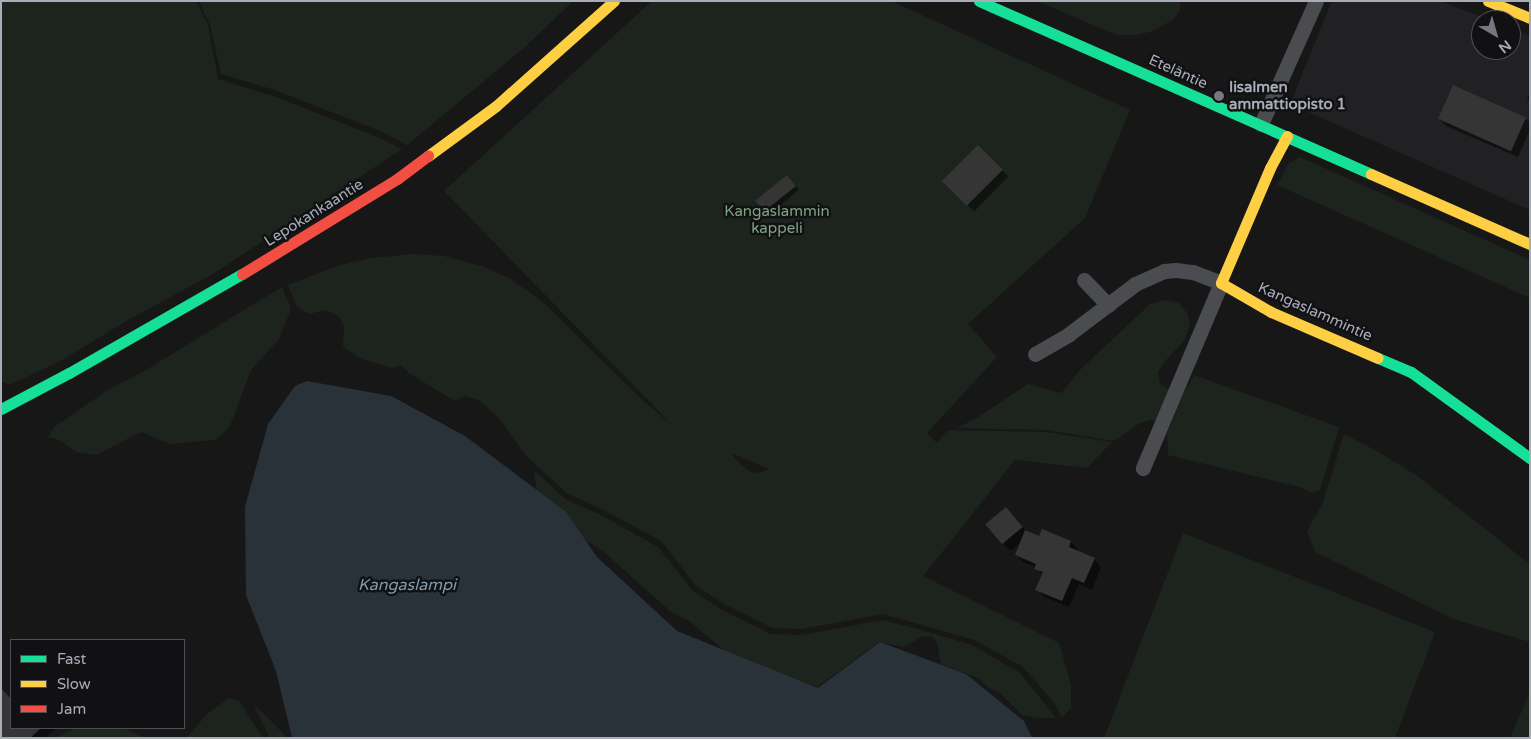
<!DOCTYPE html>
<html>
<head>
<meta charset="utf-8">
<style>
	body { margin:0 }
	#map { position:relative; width:1531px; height:739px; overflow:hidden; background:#171717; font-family:"Varela Round",sans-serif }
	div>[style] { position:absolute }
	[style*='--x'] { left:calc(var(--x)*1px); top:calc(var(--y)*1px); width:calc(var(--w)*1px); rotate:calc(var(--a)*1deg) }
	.built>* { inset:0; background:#212123 }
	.green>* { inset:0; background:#1d241e }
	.water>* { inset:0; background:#2a3239 }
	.shadow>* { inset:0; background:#0007; transform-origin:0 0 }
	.building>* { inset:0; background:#353536; transform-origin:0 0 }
	.street>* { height:15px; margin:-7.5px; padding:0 7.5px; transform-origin:7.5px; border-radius:7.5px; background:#4b4c50 }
	.fast>* { height:11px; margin:-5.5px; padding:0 5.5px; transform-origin:5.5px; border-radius:5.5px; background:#16e098 }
	.slow>* { height:11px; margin:-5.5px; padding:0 5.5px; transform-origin:5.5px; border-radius:5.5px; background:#ffcf43 }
	.jam>* { height:11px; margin:-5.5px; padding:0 5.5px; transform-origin:5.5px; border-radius:5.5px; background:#f24e42 }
	.dots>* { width:14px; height:14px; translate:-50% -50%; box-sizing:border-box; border:2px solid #111113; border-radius:50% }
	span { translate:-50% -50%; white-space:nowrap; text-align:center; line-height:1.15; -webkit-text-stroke:5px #111113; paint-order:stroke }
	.street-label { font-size:15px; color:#a8adb8 }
	.poi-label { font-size:15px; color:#a8adb8; font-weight:700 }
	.left { translate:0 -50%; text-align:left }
	.park-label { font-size:15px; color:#7fa381 }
	.water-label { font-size:16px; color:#7f9bb3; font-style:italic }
	.frame { position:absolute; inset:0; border:2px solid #a8adb8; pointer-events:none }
	.legend { position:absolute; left:10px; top:639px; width:175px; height:90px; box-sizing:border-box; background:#111113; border:1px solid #4d4f55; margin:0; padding:6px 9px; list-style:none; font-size:15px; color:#a8adb8 }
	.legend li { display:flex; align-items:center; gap:10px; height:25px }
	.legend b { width:25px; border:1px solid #4d4f55 }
	.north { position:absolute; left:1471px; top:10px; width:50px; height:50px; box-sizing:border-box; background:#111113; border:1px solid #4d4f55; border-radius:50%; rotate:142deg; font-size:14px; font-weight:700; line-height:20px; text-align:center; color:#a8adb8 }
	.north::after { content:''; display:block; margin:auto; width:18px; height:22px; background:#757880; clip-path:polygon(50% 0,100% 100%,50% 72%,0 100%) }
</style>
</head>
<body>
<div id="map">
	<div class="built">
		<i style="clip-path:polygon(1332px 1px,1441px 1px,1489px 20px,1481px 20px,1481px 50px,1511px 50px,1511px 28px,1530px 36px,1530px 210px,1290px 104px)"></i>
	</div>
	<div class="green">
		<i style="clip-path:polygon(1px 1px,196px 1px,208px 25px,218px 79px,273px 96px,378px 137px,402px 149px,213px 274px,128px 320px,64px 359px,10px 385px,1px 381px)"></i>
		<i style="clip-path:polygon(199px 1px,573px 1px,525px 47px,407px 145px,380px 131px,275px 90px,221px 74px,210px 25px)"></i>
		<i style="clip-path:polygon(evenodd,652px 1px,891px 1px,1130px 110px,1085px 218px,968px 324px,997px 357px,927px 433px,937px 443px,946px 432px,952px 430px,1046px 432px,1112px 442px,1087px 468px,1015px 460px,923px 576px,1059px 643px,1071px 685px,1071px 708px,1062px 717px,1055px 704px,1023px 667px,974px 640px,883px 614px,802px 629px,772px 628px,726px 605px,696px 586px,662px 542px,602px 509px,568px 494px,526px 456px,500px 419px,479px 400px,465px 396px,455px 401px,410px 374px,401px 365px,392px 368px,362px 359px,343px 347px,344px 326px,339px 316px,326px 310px,309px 314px,297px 307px,288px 285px,337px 266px,371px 258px,413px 254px,444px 256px,482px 266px,509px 278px,543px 302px,637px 395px,673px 426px,444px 191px,652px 1px,731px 453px,769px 469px,758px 473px,751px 472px,742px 466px,731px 453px)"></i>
		<i style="clip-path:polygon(1037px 1px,1180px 1px,1180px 10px,1173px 20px,1150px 32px,1135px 35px,1116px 35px)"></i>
		<i style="clip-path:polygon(1300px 157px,1530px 260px,1530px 298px,1277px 185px,1289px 163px)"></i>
		<i style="clip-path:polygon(282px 287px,291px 309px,279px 339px,251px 370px,232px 421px,227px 430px,215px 440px,170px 444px,141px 432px,96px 455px,76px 452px,59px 440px,48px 437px,54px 427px,108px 390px,146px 370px)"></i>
		<i style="clip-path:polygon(1165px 300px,1179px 303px,1187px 313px,1190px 324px,1184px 341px,1165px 361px,1158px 372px,1160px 384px,1171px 391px,1159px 421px,1151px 420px,1140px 423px,1114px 441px,1046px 430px,956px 428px,975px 419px,1028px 384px,1061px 393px,1081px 369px,1150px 304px)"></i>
		<i style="clip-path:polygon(1194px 375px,1339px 427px,1320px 490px,1312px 493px,1300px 487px,1168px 455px,1167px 434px,1183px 395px)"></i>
		<i style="clip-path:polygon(1344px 434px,1377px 451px,1416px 475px,1530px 564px,1530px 642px,1456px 620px,1315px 552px,1307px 531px,1322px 505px)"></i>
		<i style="clip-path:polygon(534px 470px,565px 499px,599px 514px,658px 547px,693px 591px,724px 611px,771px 634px,802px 635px,883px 620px,925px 631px,972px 645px,1019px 672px,1056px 718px,1039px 718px,1022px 715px,999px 692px,990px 689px,978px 678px,941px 664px,937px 643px,931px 636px,921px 637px,904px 647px,879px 642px,817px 687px,725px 651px,688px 620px,671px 612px,604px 552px,540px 510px)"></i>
		<i style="clip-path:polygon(1183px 533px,1435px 632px,1395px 738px,1104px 738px)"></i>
		<i style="clip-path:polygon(1530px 692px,1530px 738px,1510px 738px)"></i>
		<i style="clip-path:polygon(229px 698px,239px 701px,263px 738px,187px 738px,206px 715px)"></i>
		<i style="clip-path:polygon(253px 704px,282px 732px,286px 738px,270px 738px)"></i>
		<i style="clip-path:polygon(74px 728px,124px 728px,145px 738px,56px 738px)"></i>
	</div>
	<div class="water">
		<i style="clip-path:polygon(307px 381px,391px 396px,465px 436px,566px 512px,597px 557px,677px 631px,818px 688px,880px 642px,966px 674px,1024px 721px,1032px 738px,292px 738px,276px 671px,246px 595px,245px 507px,268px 424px,295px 386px)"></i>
	</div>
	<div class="shadow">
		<i style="clip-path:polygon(1530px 91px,1530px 102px,1527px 99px)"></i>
		<i style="clip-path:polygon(1439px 118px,1525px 118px,1530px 123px,1530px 130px,1518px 157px,1446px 126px)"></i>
		<i style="left:978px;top:147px;width:42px;height:49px;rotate:44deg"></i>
		<i style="left:787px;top:176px;width:18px;height:39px;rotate:49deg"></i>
		<i style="clip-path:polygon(1006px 508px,1027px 532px,1040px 538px,1071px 542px,1078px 549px,1077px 552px,1094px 559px,1101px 567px,1092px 590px,1079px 584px,1069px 607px,1044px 597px,1037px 589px,1043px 575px,1036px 567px,1023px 562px,1016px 555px,1022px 541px,1011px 551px,1003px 544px)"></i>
		<i style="clip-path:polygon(1px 689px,11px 700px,11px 728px,56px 728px,45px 738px,1px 738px)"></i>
	</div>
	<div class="building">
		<i style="left:1453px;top:85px;width:80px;height:37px;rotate:24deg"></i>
		<i style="left:978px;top:145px;width:35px;height:51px;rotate:45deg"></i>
		<i style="left:787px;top:175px;width:14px;height:41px;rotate:51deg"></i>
		<i style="left:1006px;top:507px;width:26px;height:27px;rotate:50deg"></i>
		<i style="clip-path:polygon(1042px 529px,1071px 541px,1069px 547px,1095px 558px,1084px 583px,1072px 578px,1062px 601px,1035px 590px,1043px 572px,1034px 569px,1036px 564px,1015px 555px,1025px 530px,1039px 536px)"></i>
		<i style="clip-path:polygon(1px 688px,11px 699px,11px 728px,41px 728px,30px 738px,1px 738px)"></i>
	</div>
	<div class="street">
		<i style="--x:1261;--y:124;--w:135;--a:-65.9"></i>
		<i style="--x:1084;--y:280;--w:35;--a:46"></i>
		<i style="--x:1035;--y:354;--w:39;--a:-30"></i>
		<i style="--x:1069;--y:334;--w:83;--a:-37.1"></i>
		<i style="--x:1135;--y:284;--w:32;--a:-24"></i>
		<i style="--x:1164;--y:271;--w:12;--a:-5"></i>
		<i style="--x:1176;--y:270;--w:17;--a:7"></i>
		<i style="--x:1193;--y:272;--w:30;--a:21"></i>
		<i style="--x:1221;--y:283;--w:201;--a:112.9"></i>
	</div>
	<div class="fast">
		<i style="--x:979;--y:1;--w:428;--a:23.8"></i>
		<i style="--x:1378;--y:358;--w:36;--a:23"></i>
		<i style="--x:1411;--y:372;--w:147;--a:35.9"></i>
		<i style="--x:1;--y:409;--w:77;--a:-27.9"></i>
		<i style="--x:69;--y:373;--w:199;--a:-29.8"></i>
	</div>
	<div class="slow">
		<i style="--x:1488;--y:1;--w:45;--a:22"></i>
		<i style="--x:1287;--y:136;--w:36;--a:118"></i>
		<i style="--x:1270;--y:168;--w:125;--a:113.1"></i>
		<i style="--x:1221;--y:283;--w:58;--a:30.1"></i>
		<i style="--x:1271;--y:312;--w:116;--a:23.3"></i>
		<i style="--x:428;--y:156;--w:84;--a:-36.3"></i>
		<i style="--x:496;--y:106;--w:158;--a:-41.7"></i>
		<i style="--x:1371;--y:174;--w:174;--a:23.8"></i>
	</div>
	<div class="jam">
		<i style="--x:242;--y:274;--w:182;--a:-31.5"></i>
		<i style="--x:397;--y:179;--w:39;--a:-37"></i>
	</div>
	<div class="dots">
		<i style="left:1219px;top:96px;background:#757880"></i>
	</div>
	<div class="street-label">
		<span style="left:1178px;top:72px;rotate:24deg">Eteläntie</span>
		<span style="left:314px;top:213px;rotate:-32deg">Lepokankaantie</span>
		<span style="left:1315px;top:312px;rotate:24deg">Kangaslammintie</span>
	</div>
	<div class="poi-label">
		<span class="left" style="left:1229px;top:96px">Iisalmen<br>ammattiopisto 1</span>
	</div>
	<div class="park-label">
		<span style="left:777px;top:220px">Kangaslammin<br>kappeli</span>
	</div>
	<div class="water-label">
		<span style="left:407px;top:585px">Kangaslampi</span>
	</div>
	<div class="frame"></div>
	<ul class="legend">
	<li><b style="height:6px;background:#16e098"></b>Fast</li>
	<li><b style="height:6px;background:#ffcf43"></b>Slow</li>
	<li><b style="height:6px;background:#f24e42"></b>Jam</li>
	</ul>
	<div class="north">N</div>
</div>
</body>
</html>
